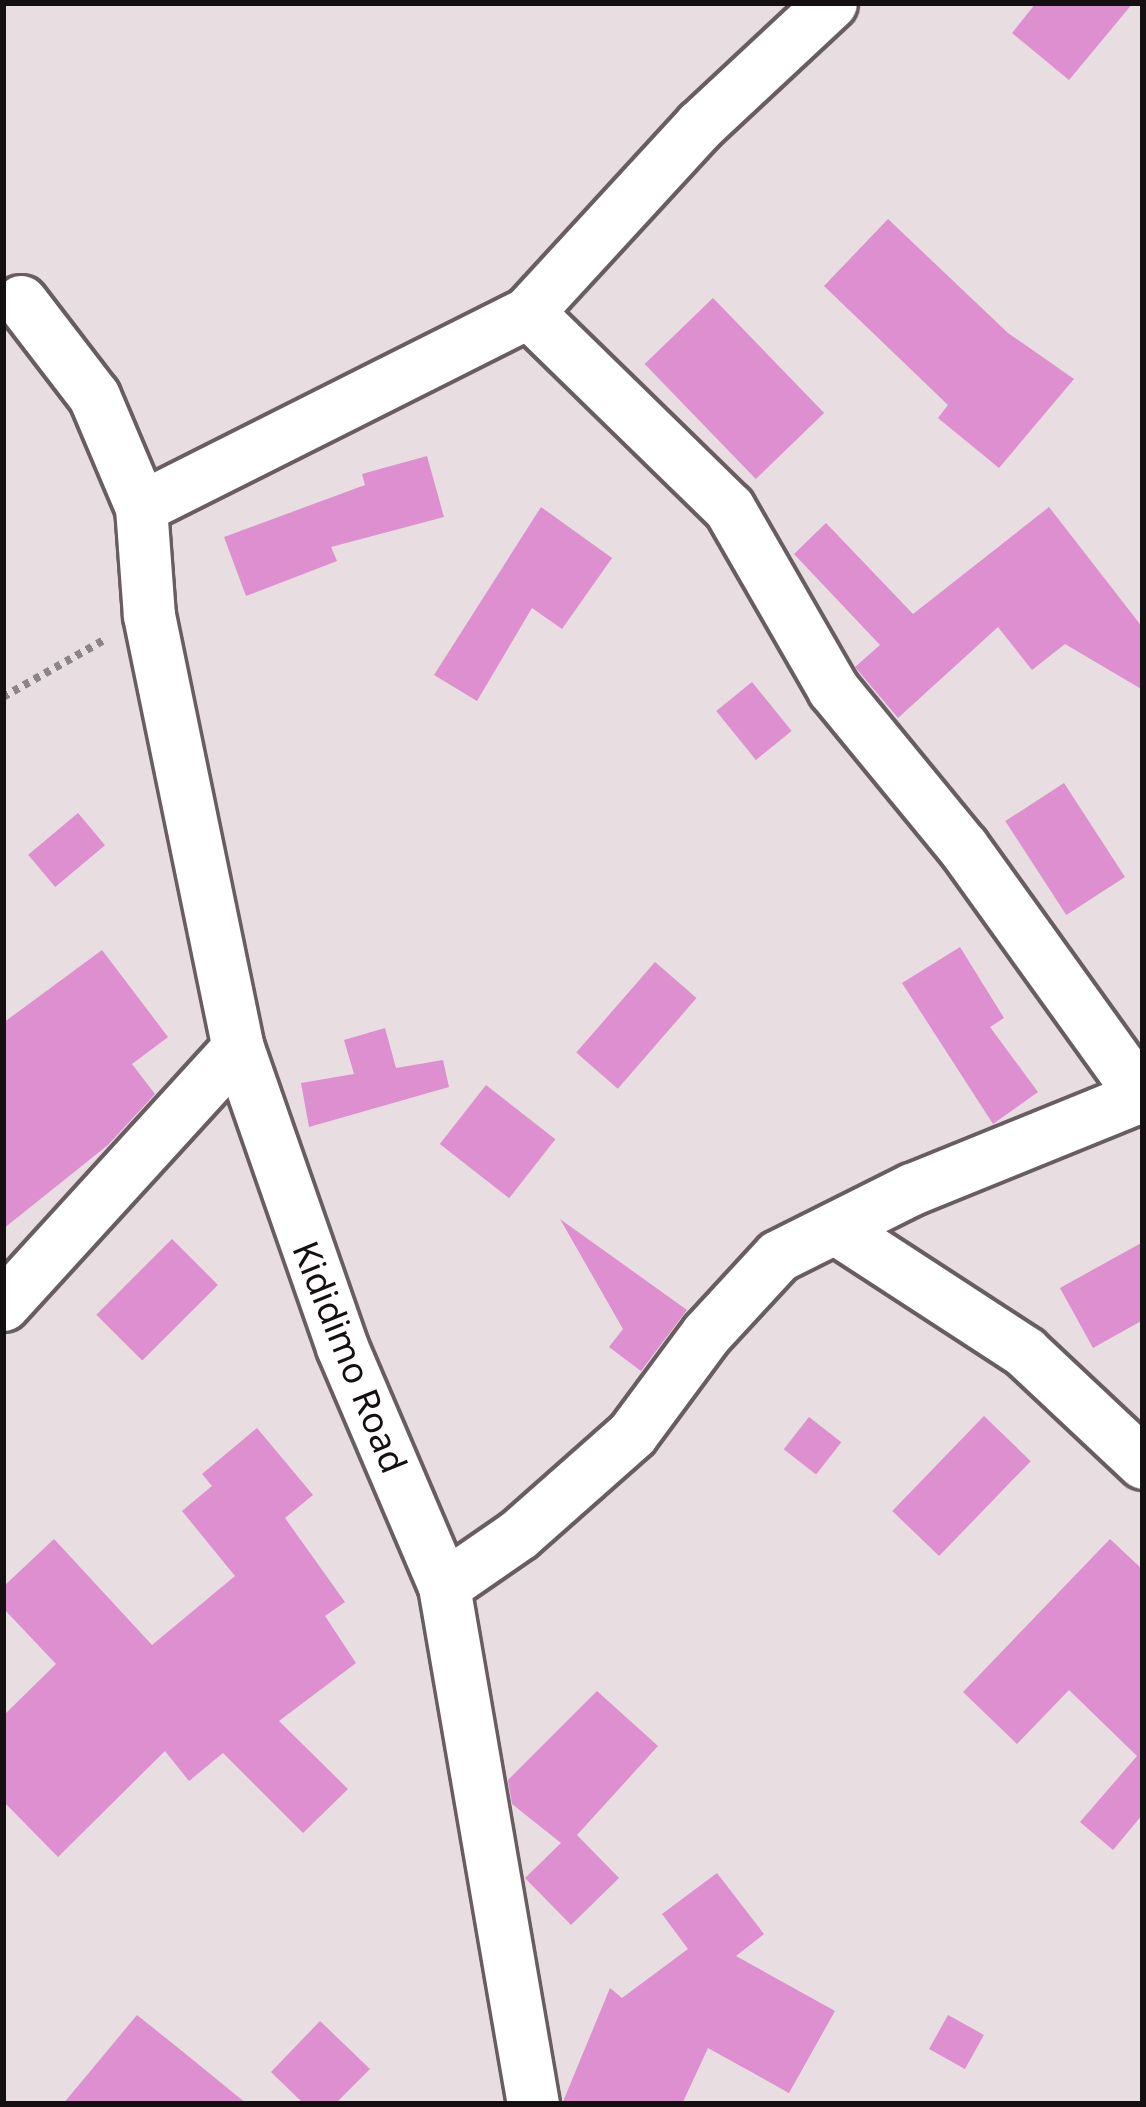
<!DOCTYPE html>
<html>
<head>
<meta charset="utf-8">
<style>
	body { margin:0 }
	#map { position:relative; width:1146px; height:2107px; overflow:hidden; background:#e8dde0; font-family:"Noto Sans",sans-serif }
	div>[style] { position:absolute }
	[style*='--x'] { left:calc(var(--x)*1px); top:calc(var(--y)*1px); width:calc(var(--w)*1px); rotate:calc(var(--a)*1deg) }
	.building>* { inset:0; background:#dd8fcf; transform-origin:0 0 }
	.path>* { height:8px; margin-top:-4px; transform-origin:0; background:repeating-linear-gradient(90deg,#8c8486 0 6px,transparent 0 12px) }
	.roads { filter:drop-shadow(3px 0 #685e61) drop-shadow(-3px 0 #685e61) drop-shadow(0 3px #685e61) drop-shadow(0 -3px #685e61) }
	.minor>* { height:51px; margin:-25.5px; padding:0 25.5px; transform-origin:25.5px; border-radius:25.5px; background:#fff }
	span { translate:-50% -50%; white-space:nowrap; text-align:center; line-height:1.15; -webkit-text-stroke:10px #fff; paint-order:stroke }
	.street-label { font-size:36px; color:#141011 }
	.frame { position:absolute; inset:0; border:6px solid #141011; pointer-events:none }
</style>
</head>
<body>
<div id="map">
	<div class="building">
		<i style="clip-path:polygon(1036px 3px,1133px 3px,1069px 80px,1012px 33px)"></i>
		<i style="clip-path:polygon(888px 219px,1008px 333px,1074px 379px,999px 468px,938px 418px,948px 405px,824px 286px)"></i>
		<i style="left:713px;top:298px;width:160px;height:95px;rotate:46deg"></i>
		<i style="clip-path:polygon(427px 456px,444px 517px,331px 547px,337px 561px,246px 596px,224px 537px,365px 485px,362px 474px)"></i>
		<i style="clip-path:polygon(541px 507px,612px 558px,562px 629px,532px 608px,477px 701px,434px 675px)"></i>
		<i style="clip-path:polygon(1049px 507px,1143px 628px,1143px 690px,1065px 644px,1032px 670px,998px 627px,898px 718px,855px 667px,880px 645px,794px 554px,826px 523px,913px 614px)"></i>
		<i style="left:752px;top:682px;width:63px;height:46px;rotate:51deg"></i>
		<i style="left:1064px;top:783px;width:112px;height:70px;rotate:57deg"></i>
		<i style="left:78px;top:813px;width:42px;height:65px;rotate:50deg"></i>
		<i style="clip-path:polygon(960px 947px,1004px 1018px,990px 1027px,1038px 1092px,993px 1124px,902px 983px)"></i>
		<i style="clip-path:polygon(102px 950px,168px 1037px,132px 1064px,155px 1094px,108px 1145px,3px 1229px,3px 1023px)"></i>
		<i style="left:655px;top:962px;width:55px;height:120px;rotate:41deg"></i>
		<i style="clip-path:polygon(385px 1028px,396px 1068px,443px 1060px,449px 1087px,309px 1127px,301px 1083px,354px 1074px,344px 1040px)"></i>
		<i style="left:486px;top:1085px;width:88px;height:75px;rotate:38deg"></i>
		<i style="clip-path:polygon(560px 1219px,687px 1310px,641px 1371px,609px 1347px,623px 1329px)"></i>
		<i style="left:172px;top:1239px;width:65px;height:107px;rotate:45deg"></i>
		<i style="clip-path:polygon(1143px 1242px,1143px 1320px,1093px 1348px,1060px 1288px)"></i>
		<i style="left:984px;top:1416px;width:65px;height:132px;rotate:44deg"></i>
		<i style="left:809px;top:1417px;width:41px;height:41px;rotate:38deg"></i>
		<i style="clip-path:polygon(257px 1428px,313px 1495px,285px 1518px,345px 1602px,325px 1616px,356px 1663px,279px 1721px,348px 1789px,303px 1833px,223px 1753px,189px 1781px,165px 1751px,58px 1857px,3px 1801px,3px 1716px,56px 1664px,3px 1608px,3px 1587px,54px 1539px,152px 1645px,235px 1576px,182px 1511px,212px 1486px,202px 1474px)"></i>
		<i style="clip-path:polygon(1110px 1539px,1143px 1570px,1143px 1814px,1113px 1850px,1080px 1822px,1137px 1756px,1069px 1690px,1017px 1744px,963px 1692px)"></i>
		<i style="clip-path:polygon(597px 1691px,658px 1746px,577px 1835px,619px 1878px,571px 1925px,525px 1878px,561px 1843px,512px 1804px,508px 1780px)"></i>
		<i style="clip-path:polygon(717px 1873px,764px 1934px,736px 1956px,835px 2011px,789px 2093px,708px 2048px,682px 2104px,562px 2104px,610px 1988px,622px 1998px,688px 1949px,662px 1914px)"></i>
		<i style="clip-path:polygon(137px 2015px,182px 2051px,247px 2104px,63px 2104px)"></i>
		<i style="left:948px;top:2015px;width:41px;height:39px;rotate:29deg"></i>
		<i style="clip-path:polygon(320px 2021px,370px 2069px,335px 2104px,304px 2104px,271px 2072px)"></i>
	</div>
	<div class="path">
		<i style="--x:3;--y:697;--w:118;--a:-29.4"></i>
	</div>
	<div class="roads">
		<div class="minor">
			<i style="--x:21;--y:301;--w:120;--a:52.5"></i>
			<i style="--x:94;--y:396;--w:121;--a:67.1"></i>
			<i style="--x:141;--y:507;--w:108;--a:85.8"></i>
			<i style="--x:149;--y:615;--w:442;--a:78.4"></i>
			<i style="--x:238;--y:1048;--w:317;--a:70.8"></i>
			<i style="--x:342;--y:1347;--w:260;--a:66.9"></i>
			<i style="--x:444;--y:1586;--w:526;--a:80.25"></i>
			<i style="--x:528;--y:312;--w:281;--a:44.3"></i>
			<i style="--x:729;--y:508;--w:209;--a:60.1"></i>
			<i style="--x:833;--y:689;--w:205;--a:50.6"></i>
			<i style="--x:963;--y:847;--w:307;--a:54.3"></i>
			<i style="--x:141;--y:507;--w:433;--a:-26.7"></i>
			<i style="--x:528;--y:312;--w:254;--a:-47.4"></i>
			<i style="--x:700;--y:125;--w:179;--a:-43"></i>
			<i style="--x:838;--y:1230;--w:223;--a:33.1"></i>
			<i style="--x:1025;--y:1352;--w:162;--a:43.2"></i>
			<i style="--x:3;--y:1305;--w:348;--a:-47.6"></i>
			<i style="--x:444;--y:1586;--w:91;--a:-34.7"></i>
			<i style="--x:519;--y:1534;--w:151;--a:-41.5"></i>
			<i style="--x:632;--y:1434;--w:124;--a:-53.5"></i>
			<i style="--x:706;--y:1334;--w:106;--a:-47.3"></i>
			<i style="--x:778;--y:1256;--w:150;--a:-26.6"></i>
			<i style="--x:912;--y:1189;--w:249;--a:-22.1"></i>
		</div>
	</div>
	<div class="street-label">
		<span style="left:350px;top:1357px;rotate:68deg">Kididimo Road</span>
	</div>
	<div class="frame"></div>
</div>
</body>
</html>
